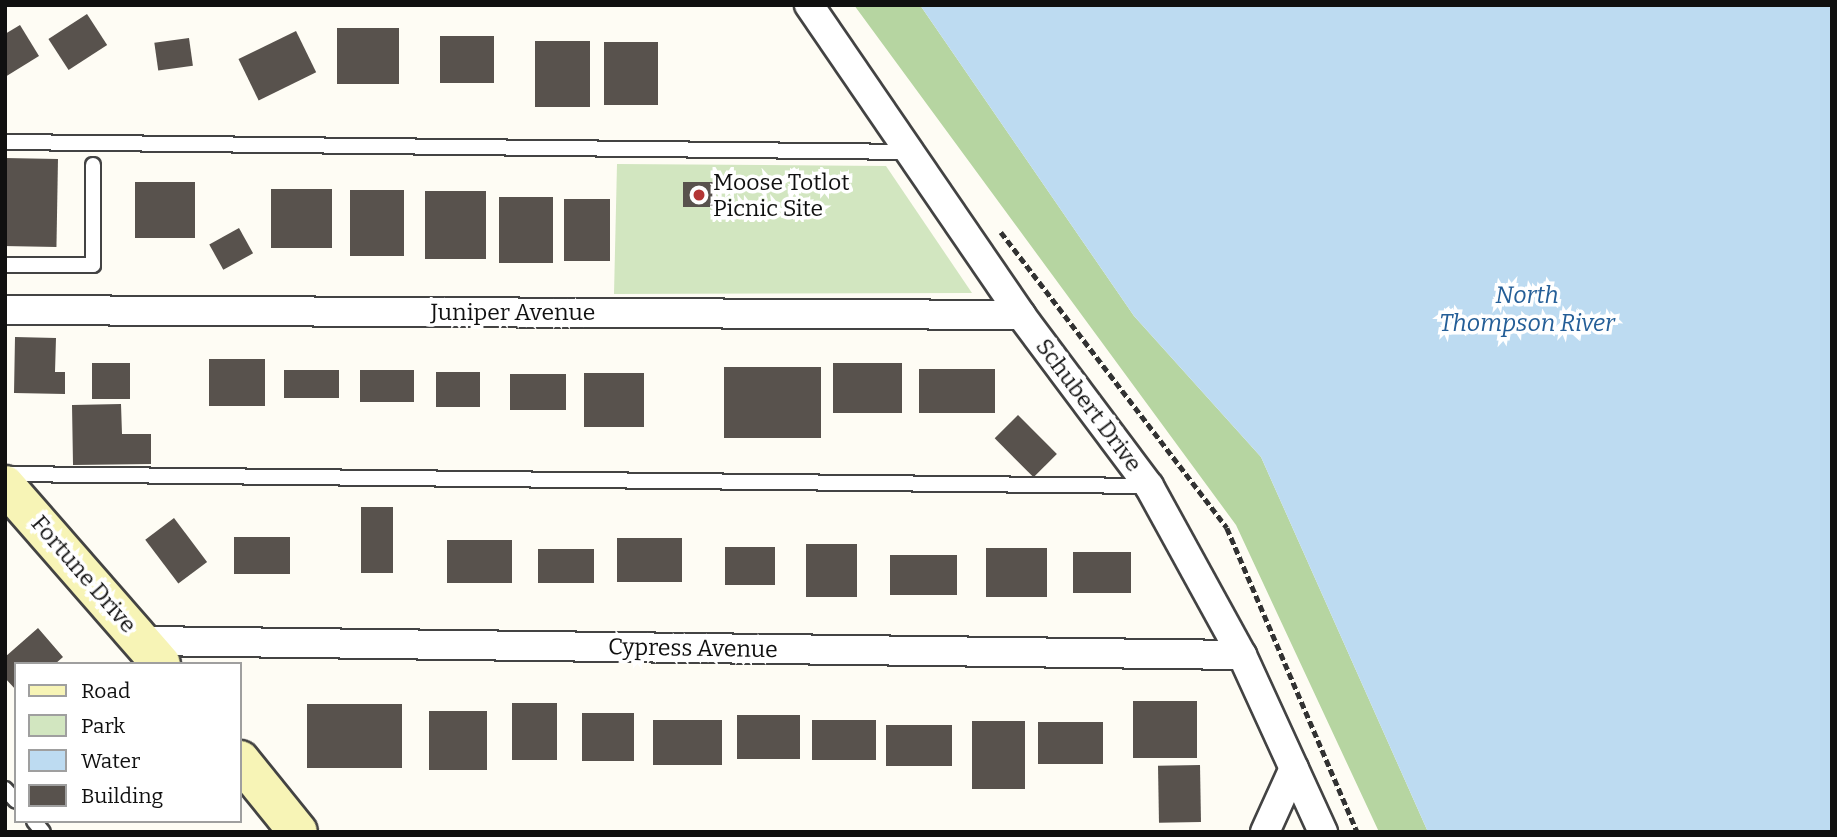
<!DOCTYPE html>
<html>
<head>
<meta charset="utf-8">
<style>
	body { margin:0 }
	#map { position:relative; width:1837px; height:837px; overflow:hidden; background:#fefcf4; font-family:Bitter,serif }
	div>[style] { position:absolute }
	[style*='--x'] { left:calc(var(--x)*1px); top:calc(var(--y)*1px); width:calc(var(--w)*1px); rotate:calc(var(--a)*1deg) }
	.green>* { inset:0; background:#d2e6c0 }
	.forest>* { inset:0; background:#b6d5a1 }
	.water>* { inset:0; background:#bddbf1 }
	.building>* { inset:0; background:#58524d; transform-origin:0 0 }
	.path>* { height:4.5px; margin-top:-2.25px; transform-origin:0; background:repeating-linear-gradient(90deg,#323232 0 7px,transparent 0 10.5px) }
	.roads { filter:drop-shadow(2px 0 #434343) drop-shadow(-2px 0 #434343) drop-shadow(0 2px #434343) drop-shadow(0 -2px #434343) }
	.lane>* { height:14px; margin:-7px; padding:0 7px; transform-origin:7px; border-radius:7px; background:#fff }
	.street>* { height:28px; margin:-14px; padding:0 14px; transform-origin:14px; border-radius:14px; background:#fff }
	.secondary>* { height:38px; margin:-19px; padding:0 19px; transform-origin:19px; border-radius:19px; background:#f7f4b6 }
	.dots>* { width:19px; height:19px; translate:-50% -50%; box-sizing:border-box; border:4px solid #fff; border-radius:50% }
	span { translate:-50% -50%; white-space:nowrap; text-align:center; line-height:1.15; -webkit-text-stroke:7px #fff; paint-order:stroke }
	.poi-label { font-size:23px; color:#101010 }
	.left { translate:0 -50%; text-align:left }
	.street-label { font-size:23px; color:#101010 }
	.water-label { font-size:24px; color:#245e97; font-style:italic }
	.frame { position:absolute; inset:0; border:7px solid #101010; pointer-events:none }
	.legend { position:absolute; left:14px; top:662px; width:228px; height:161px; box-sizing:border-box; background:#fff; border:2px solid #9f9f9f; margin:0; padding:9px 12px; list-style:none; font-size:21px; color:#101010 }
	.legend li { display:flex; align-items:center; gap:14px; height:35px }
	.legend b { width:35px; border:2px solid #9f9f9f }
</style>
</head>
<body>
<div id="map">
	<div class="green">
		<i style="clip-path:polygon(617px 164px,886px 166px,972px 293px,614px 294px)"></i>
	</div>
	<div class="forest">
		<i style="clip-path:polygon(854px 5px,920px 5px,1134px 316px,1261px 457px,1428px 832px,1379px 832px,1236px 525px)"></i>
	</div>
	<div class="water">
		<i style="clip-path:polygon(920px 5px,1832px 5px,1832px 832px,1428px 832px,1261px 457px,1134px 316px)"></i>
	</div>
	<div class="building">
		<i style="left:87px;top:14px;width:37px;height:46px;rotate:57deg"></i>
		<i style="clip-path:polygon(20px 25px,39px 56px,5px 77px,5px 34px)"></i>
		<i style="left:337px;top:28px;width:62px;height:56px"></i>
		<i style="left:296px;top:31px;width:46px;height:64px;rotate:64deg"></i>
		<i style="left:440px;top:36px;width:54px;height:47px"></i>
		<i style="left:189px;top:38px;width:28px;height:35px;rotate:82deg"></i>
		<i style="left:535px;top:41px;width:55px;height:66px"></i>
		<i style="left:604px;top:42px;width:54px;height:63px"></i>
		<i style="left:5px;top:158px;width:53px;height:88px;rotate:1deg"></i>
		<i style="left:135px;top:182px;width:60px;height:56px"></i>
		<i style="left:683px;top:182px;width:31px;height:25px"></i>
		<i style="left:271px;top:189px;width:61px;height:59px"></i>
		<i style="left:350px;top:190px;width:54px;height:66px"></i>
		<i style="left:425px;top:191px;width:61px;height:68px"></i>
		<i style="left:499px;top:197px;width:54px;height:66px"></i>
		<i style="left:564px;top:199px;width:46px;height:62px"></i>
		<i style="left:239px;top:228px;width:29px;height:34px;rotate:61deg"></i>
		<i style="clip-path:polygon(15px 337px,56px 338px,55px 372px,65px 372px,65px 394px,14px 393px)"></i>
		<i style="left:209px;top:359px;width:56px;height:47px"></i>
		<i style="left:92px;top:363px;width:38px;height:36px"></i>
		<i style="left:833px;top:363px;width:69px;height:50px"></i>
		<i style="left:724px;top:367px;width:97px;height:71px"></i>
		<i style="left:919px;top:369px;width:76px;height:44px"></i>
		<i style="left:284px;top:370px;width:55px;height:28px"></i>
		<i style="left:360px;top:370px;width:54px;height:32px"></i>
		<i style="left:436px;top:372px;width:44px;height:35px"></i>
		<i style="left:584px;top:373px;width:60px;height:54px"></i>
		<i style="left:510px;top:374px;width:56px;height:36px"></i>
		<i style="clip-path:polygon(121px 404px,122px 434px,151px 434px,151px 464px,73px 465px,72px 405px)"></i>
		<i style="left:1018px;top:415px;width:55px;height:33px;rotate:45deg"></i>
		<i style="left:361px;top:507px;width:32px;height:66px"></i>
		<i style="left:174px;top:518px;width:55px;height:36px;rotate:53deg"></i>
		<i style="left:234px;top:537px;width:56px;height:37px"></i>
		<i style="left:617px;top:538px;width:65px;height:44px"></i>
		<i style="left:447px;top:540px;width:65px;height:43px"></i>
		<i style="left:806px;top:544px;width:51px;height:53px"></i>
		<i style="left:725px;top:547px;width:50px;height:38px"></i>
		<i style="left:986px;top:548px;width:61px;height:49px"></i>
		<i style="left:538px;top:549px;width:56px;height:34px"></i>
		<i style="left:1073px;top:552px;width:58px;height:41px"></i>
		<i style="left:890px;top:555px;width:67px;height:40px"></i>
		<i style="clip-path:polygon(38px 628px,63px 657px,55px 664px,16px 664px,16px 690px,5px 678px,5px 657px)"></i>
		<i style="left:1133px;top:701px;width:64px;height:57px"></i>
		<i style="left:512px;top:703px;width:45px;height:57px"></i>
		<i style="left:307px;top:704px;width:95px;height:64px"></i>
		<i style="left:429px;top:711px;width:58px;height:59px"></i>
		<i style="left:582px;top:713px;width:52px;height:48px"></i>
		<i style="left:737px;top:715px;width:63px;height:44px"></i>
		<i style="left:653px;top:720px;width:69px;height:45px"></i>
		<i style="left:812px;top:720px;width:64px;height:40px"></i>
		<i style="left:972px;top:721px;width:53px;height:68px"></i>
		<i style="left:1038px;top:722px;width:65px;height:42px"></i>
		<i style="left:886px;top:725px;width:66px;height:41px"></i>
		<i style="left:1200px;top:765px;width:57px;height:42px;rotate:89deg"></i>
	</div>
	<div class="path">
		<i style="--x:1001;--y:232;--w:372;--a:52.6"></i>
		<i style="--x:1227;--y:528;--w:331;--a:66.8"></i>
	</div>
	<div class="roads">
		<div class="lane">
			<i style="--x:5;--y:142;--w:904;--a:0.63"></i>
			<i style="--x:5;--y:265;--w:88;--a:0"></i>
			<i style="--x:93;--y:265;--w:100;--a:-90"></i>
			<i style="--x:5;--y:474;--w:1143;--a:0.6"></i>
			<i style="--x:5;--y:789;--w:16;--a:47"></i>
			<i style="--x:34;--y:821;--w:14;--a:51"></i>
		</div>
		<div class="street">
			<i style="--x:809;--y:5;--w:376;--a:55.6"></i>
			<i style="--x:1021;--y:315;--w:214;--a:53.2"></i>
			<i style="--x:1149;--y:486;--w:193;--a:61.2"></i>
			<i style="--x:1242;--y:655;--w:195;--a:65.4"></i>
			<i style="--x:5;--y:310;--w:1016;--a:0.28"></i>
			<i style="--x:143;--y:641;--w:1099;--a:0.73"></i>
			<i style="--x:1265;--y:832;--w:70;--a:-65.6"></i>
		</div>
		<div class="secondary">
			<i style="--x:5;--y:485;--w:237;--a:48.9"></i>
			<i style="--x:240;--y:760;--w:92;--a:51.1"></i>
		</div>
	</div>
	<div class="dots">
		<i style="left:699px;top:195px;background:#b33635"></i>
	</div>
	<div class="poi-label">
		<span class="left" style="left:713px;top:195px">Moose Totlot<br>Picnic Site</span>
	</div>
	<div class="street-label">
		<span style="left:513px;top:312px">Juniper Avenue</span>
		<span style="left:1089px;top:405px;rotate:53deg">Schubert Drive</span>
		<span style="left:84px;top:574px;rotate:49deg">Fortune Drive</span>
		<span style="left:693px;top:648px;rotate:1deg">Cypress Avenue</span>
	</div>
	<div class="water-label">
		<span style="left:1527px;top:310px">North<br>Thompson River</span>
	</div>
	<div class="frame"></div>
	<ul class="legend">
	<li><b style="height:9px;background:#f7f4b6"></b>Road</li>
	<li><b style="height:19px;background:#d2e6c0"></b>Park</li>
	<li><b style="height:19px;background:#bddbf1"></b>Water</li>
	<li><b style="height:19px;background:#58524d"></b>Building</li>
	</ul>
</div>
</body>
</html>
